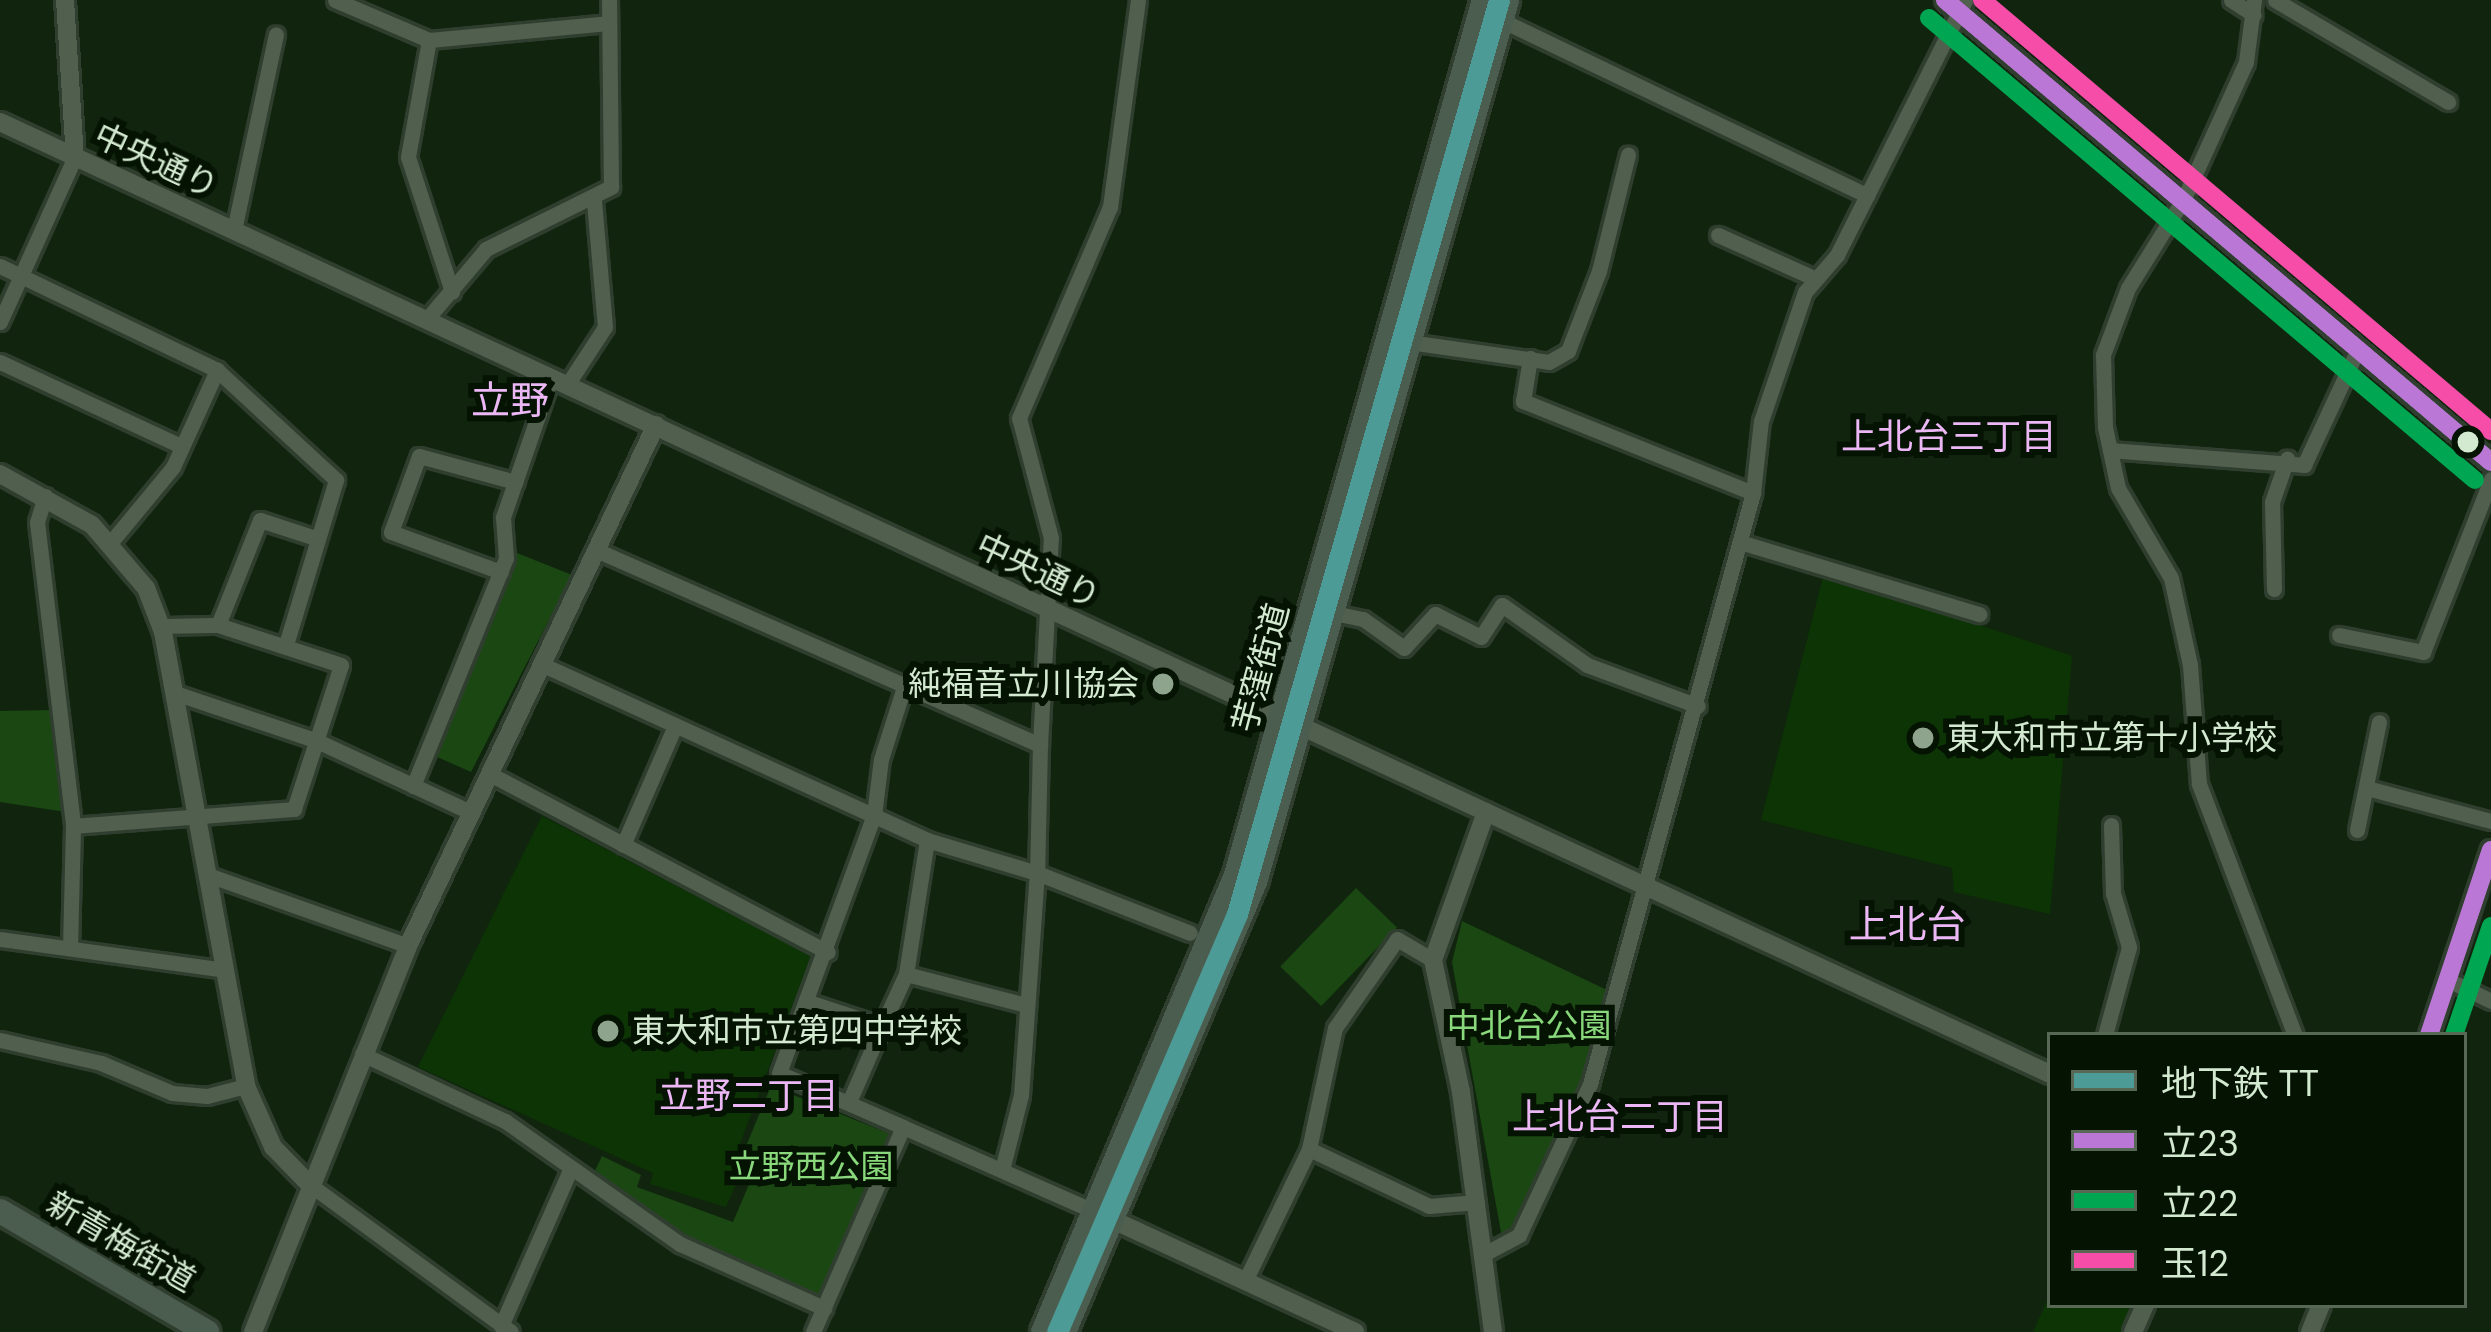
<!DOCTYPE html>
<html>
<head>
<meta charset="utf-8">
<style>
	body { margin:0 }
	#map { position:relative; width:2491px; height:1332px; overflow:hidden; background:#10240e; font-family:"DM Sans","Noto Sans JP",sans-serif }
	div>[style] { position:absolute }
	[style*='--x'] { left:calc(var(--x)*1px); top:calc(var(--y)*1px); width:calc(var(--w)*1px); rotate:calc(var(--a)*1deg) }
	.built>* { inset:0; background:#0c3405 }
	.green>* { inset:0; background:#1a4712; transform-origin:0 0 }
	.roads { filter:drop-shadow(3px 0 #2f3e2e) drop-shadow(-3px 0 #2f3e2e) drop-shadow(0 3px #2f3e2e) drop-shadow(0 -3px #2f3e2e) }
	.minor>* { height:15px; margin:-7.5px; padding:0 7.5px; transform-origin:7.5px; border-radius:7.5px; background:#515f4f }
	.tertiary>* { height:18px; margin:-9px; padding:0 9px; transform-origin:9px; border-radius:9px; background:#515f4f }
	.primary>* { height:24px; margin:-12px; padding:0 12px; transform-origin:12px; border-radius:12px; background:#4b5d4f }
	.bus-1>* { height:18px; margin:-9px; padding:0 9px; transform-origin:9px; border-radius:9px; background:#ba77d6 }
	.bus-2>* { height:18px; margin:-9px; padding:0 9px; transform-origin:9px; border-radius:9px; background:#00a651 }
	.bus-3>* { height:18px; margin:-9px; padding:0 9px; transform-origin:9px; border-radius:9px; background:#f54da8 }
	.metro-1>* { height:21px; margin:-10.5px; padding:0 10.5px; transform-origin:10.5px; border-radius:10.5px; background:#4d9b96 }
	.dots>* { width:33px; height:33px; translate:-50% -50%; box-sizing:border-box; border:6px solid #051303; border-radius:50% }
	span { translate:-50% -50%; white-space:nowrap; text-align:center; line-height:1.15; -webkit-text-stroke:12px #051303; paint-order:stroke }
	.street-label { font-size:33px; color:#d3e9d0 }
	.poi-label { font-size:33px; color:#d3e9d0 }
	.right { translate:-100% -50%; text-align:right }
	.left { translate:0 -50%; text-align:left }
	.park-label { font-size:33px; color:#89d97c }
	.neighbourhood-label { font-size:36px; color:#ebb7f4 }
	.quarter-label { font-size:39px; color:#ebb7f4 }
	.legend { position:absolute; left:2047px; top:1032px; width:420px; height:276px; box-sizing:border-box; background:#051303; border:3px solid #576955; margin:0; padding:15px 21px; list-style:none; font-size:36px; color:#d3e9d0 }
	.legend li { display:flex; align-items:center; gap:24px; height:60px }
	.legend b { width:60px; border:3px solid #576955 }
</style>
</head>
<body>
<div id="map">
	<div class="built">
		<i style="clip-path:polygon(1824px 573px,2072px 656px,2050px 914px,1954px 892px,1952px 868px,1761px 820px)"></i>
		<i style="clip-path:polygon(542px 816px,811px 956px,733px 1162px,742px 1170px,726px 1207px,650px 1184px,653px 1173px,418px 1067px)"></i>
		<i style="clip-path:polygon(2050px 1294px,2050px 1305px,2137px 1305px,2125px 1332px,2033px 1332px)"></i>
	</div>
	<div class="green">
		<i style="clip-path:polygon(512px 551px,572px 575px,471px 772px,435px 756px)"></i>
		<i style="clip-path:polygon(54px 710px,66px 812px,0 802px,0 711px)"></i>
		<i style="left:1356px;top:888px;width:57px;height:109px;rotate:44deg"></i>
		<i style="clip-path:polygon(1462px 921px,1609px 991px,1582px 1080px,1511px 1234px,1502px 1238px,1452px 962px)"></i>
		<i style="clip-path:polygon(771px 1086px,890px 1134px,819px 1295px,650px 1222px,592px 1177px,602px 1156px,641px 1175px,637px 1187px,733px 1222px,753px 1175px,739px 1163px)"></i>
	</div>
	<div class="roads">
		<div class="minor">
			<i style="--x:335;--y:0;--w:102;--a:23.1"></i>
			<i style="--x:429;--y:40;--w:119;--a:100.2"></i>
			<i style="--x:408;--y:157;--w:142;--a:71.9"></i>
			<i style="--x:2231;--y:0;--w:27;--a:33"></i>
			<i style="--x:2254;--y:0;--w:63;--a:97.4"></i>
			<i style="--x:2246;--y:62;--w:152;--a:114.5"></i>
			<i style="--x:2183;--y:200;--w:104;--a:122"></i>
			<i style="--x:2128;--y:288;--w:72;--a:110.5"></i>
			<i style="--x:2103;--y:355;--w:72;--a:88.4"></i>
			<i style="--x:2105;--y:427;--w:62;--a:78"></i>
			<i style="--x:2118;--y:488;--w:104;--a:59.5"></i>
			<i style="--x:2171;--y:578;--w:89;--a:77.7"></i>
			<i style="--x:2190;--y:665;--w:119;--a:85.7"></i>
			<i style="--x:2199;--y:784;--w:269;--a:69.1"></i>
			<i style="--x:2275;--y:0;--w:201;--a:30.5"></i>
			<i style="--x:1501;--y:20;--w:406;--a:25.6"></i>
			<i style="--x:429;--y:40;--w:180;--a:-5.4"></i>
			<i style="--x:234;--y:230;--w:200;--a:-77.9"></i>
			<i style="--x:1718;--y:235;--w:107;--a:24.2"></i>
			<i style="--x:0;--y:266;--w:241;--a:25.6"></i>
			<i style="--x:217;--y:370;--w:162;--a:42.7"></i>
			<i style="--x:336;--y:480;--w:172;--a:106.9"></i>
			<i style="--x:426;--y:320;--w:93;--a:-49.8"></i>
			<i style="--x:486;--y:249;--w:140;--a:-26.4"></i>
			<i style="--x:611;--y:187;--w:187;--a:-90.6"></i>
			<i style="--x:0;--y:322;--w:181;--a:-65.6"></i>
			<i style="--x:1409;--y:342;--w:141;--a:8.1"></i>
			<i style="--x:1549;--y:362;--w:22;--a:-30"></i>
			<i style="--x:1568;--y:351;--w:86;--a:-68.8"></i>
			<i style="--x:1599;--y:271;--w:120;--a:-76"></i>
			<i style="--x:1530;--y:358;--w:44;--a:99.2"></i>
			<i style="--x:1523;--y:401;--w:248;--a:21.8"></i>
			<i style="--x:0;--y:362;--w:200;--a:24.9"></i>
			<i style="--x:567;--y:385;--w:69;--a:-56.8"></i>
			<i style="--x:605;--y:327;--w:126;--a:-95"></i>
			<i style="--x:2110;--y:450;--w:195;--a:4.4"></i>
			<i style="--x:2304;--y:465;--w:128;--a:-65"></i>
			<i style="--x:45;--y:496;--w:27;--a:107"></i>
			<i style="--x:37;--y:522;--w:306;--a:83.2"></i>
			<i style="--x:73;--y:826;--w:122;--a:91.4"></i>
			<i style="--x:111;--y:542;--w:97;--a:-50.4"></i>
			<i style="--x:173;--y:467;--w:107;--a:-65.6"></i>
			<i style="--x:1740;--y:542;--w:250;--a:16.8"></i>
			<i style="--x:598;--y:551;--w:483;--a:23.7"></i>
			<i style="--x:1040;--y:745;--w:128;--a:91.3"></i>
			<i style="--x:1037;--y:873;--w:115;--a:-163.3"></i>
			<i style="--x:927;--y:840;--w:136;--a:98.9"></i>
			<i style="--x:906;--y:974;--w:124;--a:14.5"></i>
			<i style="--x:501;--y:572;--w:117;--a:-160"></i>
			<i style="--x:391;--y:532;--w:81;--a:-69.8"></i>
			<i style="--x:419;--y:456;--w:100;--a:15"></i>
			<i style="--x:2274;--y:589;--w:87;--a:-91.3"></i>
			<i style="--x:2272;--y:502;--w:46;--a:-70.8"></i>
			<i style="--x:1334;--y:613;--w:30;--a:12"></i>
			<i style="--x:1363;--y:619;--w:50;--a:35.3"></i>
			<i style="--x:1404;--y:648;--w:46;--a:-47.6"></i>
			<i style="--x:1435;--y:614;--w:51;--a:26.6"></i>
			<i style="--x:1481;--y:637;--w:38;--a:-57"></i>
			<i style="--x:1502;--y:605;--w:104;--a:35.2"></i>
			<i style="--x:1587;--y:665;--w:118;--a:20.3"></i>
			<i style="--x:218;--y:625;--w:113;--a:-68.2"></i>
			<i style="--x:260;--y:520;--w:61;--a:18.1"></i>
			<i style="--x:2339;--y:635;--w:86;--a:11.4"></i>
			<i style="--x:2423;--y:652;--w:186;--a:-68.5"></i>
			<i style="--x:541;--y:664;--w:424;--a:24.5"></i>
			<i style="--x:175;--y:693;--w:148;--a:18.6"></i>
			<i style="--x:315;--y:740;--w:171;--a:24.9"></i>
			<i style="--x:1040;--y:745;--w:207;--a:-87"></i>
			<i style="--x:1051;--y:538;--w:124;--a:-104.9"></i>
			<i style="--x:1019;--y:418;--w:230;--a:-66.7"></i>
			<i style="--x:1110;--y:207;--w:209;--a:-82.3"></i>
			<i style="--x:488;--y:773;--w:384;--a:27.8"></i>
			<i style="--x:413;--y:786;--w:246;--a:-67.8"></i>
			<i style="--x:506;--y:558;--w:41;--a:-94.2"></i>
			<i style="--x:503;--y:517;--w:147;--a:-70.9"></i>
			<i style="--x:2367;--y:788;--w:128;--a:14.9"></i>
			<i style="--x:73;--y:826;--w:222;--a:-4.4"></i>
			<i style="--x:294;--y:809;--w:151;--a:-71.9"></i>
			<i style="--x:341;--y:665;--w:129;--a:-162"></i>
			<i style="--x:218;--y:625;--w:57;--a:179"></i>
			<i style="--x:2357;--y:830;--w:110;--a:-78.5"></i>
			<i style="--x:623;--y:845;--w:130;--a:-66.4"></i>
			<i style="--x:208;--y:875;--w:212;--a:19.5"></i>
			<i style="--x:0;--y:939;--w:227;--a:7.8"></i>
			<i style="--x:2448;--y:980;--w:48;--a:26"></i>
			<i style="--x:809;--y:1002;--w:77;--a:18.2"></i>
			<i style="--x:882;--y:1026;--w:57;--a:-65.2"></i>
			<i style="--x:2105;--y:1035;--w:91;--a:-74.7"></i>
			<i style="--x:2129;--y:947;--w:56;--a:-106.5"></i>
			<i style="--x:2113;--y:893;--w:68;--a:-91.7"></i>
			<i style="--x:0;--y:1040;--w:104;--a:12.8"></i>
			<i style="--x:101;--y:1063;--w:77;--a:22.9"></i>
			<i style="--x:172;--y:1093;--w:35;--a:5"></i>
			<i style="--x:207;--y:1096;--w:40;--a:-14.4"></i>
			<i style="--x:362;--y:1054;--w:158;--a:25.1"></i>
			<i style="--x:505;--y:1121;--w:214;--a:35.1"></i>
			<i style="--x:680;--y:1244;--w:158;--a:24"></i>
			<i style="--x:849;--y:1102;--w:83;--a:-66.5"></i>
			<i style="--x:903;--y:1127;--w:211;--a:23.8"></i>
			<i style="--x:1309;--y:1149;--w:133;--a:25.4"></i>
			<i style="--x:1429;--y:1206;--w:48;--a:-4.8"></i>
			<i style="--x:1002;--y:1170;--w:77;--a:-75.8"></i>
			<i style="--x:1021;--y:1095;--w:223;--a:-85.9"></i>
			<i style="--x:1037;--y:873;--w:164;--a:21.4"></i>
			<i style="--x:309;--y:1184;--w:250;--a:36.2"></i>
			<i style="--x:1484;--y:1254;--w:40;--a:-28"></i>
			<i style="--x:1519;--y:1235;--w:167;--a:-64.8"></i>
			<i style="--x:1590;--y:1084;--w:613;--a:-74.58"></i>
			<i style="--x:1753;--y:493;--w:72;--a:-83.7"></i>
			<i style="--x:1761;--y:421;--w:136;--a:-71.2"></i>
			<i style="--x:1805;--y:292;--w:49;--a:-49.1"></i>
			<i style="--x:1837;--y:255;--w:285;--a:-63.3"></i>
			<i style="--x:1245;--y:1281;--w:147;--a:-64.1"></i>
			<i style="--x:1309;--y:1149;--w:124;--a:-77.9"></i>
			<i style="--x:1335;--y:1028;--w:108;--a:-55.1"></i>
			<i style="--x:1397;--y:939;--w:42;--a:30.3"></i>
			<i style="--x:501;--y:1326;--w:173;--a:-66.1"></i>
			<i style="--x:813;--y:1332;--w:224;--a:-66.3"></i>
			<i style="--x:903;--y:1127;--w:135;--a:-156.5"></i>
			<i style="--x:779;--y:1073;--w:275;--a:-69.8"></i>
			<i style="--x:874;--y:815;--w:56;--a:-82.9"></i>
			<i style="--x:881;--y:759;--w:72;--a:-72.3"></i>
		</div>
		<div class="tertiary">
			<i style="--x:65;--y:0;--w:157;--a:86.4"></i>
			<i style="--x:1945;--y:0;--w:715;--a:40.24"></i>
			<i style="--x:0;--y:122;--w:2260;--a:24.91"></i>
			<i style="--x:0;--y:474;--w:105;--a:29"></i>
			<i style="--x:92;--y:525;--w:83;--a:49.4"></i>
			<i style="--x:146;--y:588;--w:47;--a:68.9"></i>
			<i style="--x:163;--y:632;--w:462;--a:79.6"></i>
			<i style="--x:246;--y:1086;--w:67;--a:66.1"></i>
			<i style="--x:273;--y:1147;--w:52;--a:45.8"></i>
			<i style="--x:1486;--y:812;--w:157;--a:109.7"></i>
			<i style="--x:1433;--y:960;--w:135;--a:78"></i>
			<i style="--x:1461;--y:1092;--w:242;--a:82.4"></i>
			<i style="--x:2429;--y:1035;--w:195;--a:-71.5"></i>
			<i style="--x:1100;--y:1214;--w:281;--a:24.8"></i>
			<i style="--x:253;--y:1332;--w:416;--a:-68.1"></i>
			<i style="--x:408;--y:946;--w:577;--a:-64.55"></i>
			<i style="--x:2133;--y:1332;--w:30;--a:-66"></i>
			<i style="--x:2310;--y:1332;--w:29;--a:-68"></i>
		</div>
		<div class="primary">
			<i style="--x:0;--y:1211;--w:240;--a:30.3"></i>
			<i style="--x:1043;--y:1332;--w:496;--a:-67.1"></i>
			<i style="--x:1236;--y:875;--w:909;--a:-74.18"></i>
			<i style="--x:1064;--y:1332;--w:492;--a:-67"></i>
			<i style="--x:1256;--y:879;--w:914;--a:-74.06"></i>
		</div>
	</div>
	<div class="bus-1">
		<i style="--x:1945;--y:0;--w:715;--a:40.24"></i>
		<i style="--x:2429;--y:1035;--w:195;--a:-71.5"></i>
	</div>
	<div class="bus-2">
		<i style="--x:1929;--y:18;--w:715;--a:40.24"></i>
		<i style="--x:2454;--y:1035;--w:115;--a:-71.3"></i>
	</div>
	<div class="bus-3">
		<i style="--x:1982;--y:0;--w:667;--a:40.26"></i>
	</div>
	<div class="metro-1">
		<i style="--x:1057;--y:1332;--w:455;--a:-66.7"></i>
		<i style="--x:1237;--y:914;--w:951;--a:-74"></i>
	</div>
	<div class="dots">
		<i style="left:2468px;top:442px;background:#d3e9d0"></i>
		<i style="left:1163px;top:684px;background:#8fa48c"></i>
		<i style="left:1923px;top:738px;background:#8fa48c"></i>
		<i style="left:608px;top:1031px;background:#8fa48c"></i>
	</div>
	<div class="street-label">
		<span style="left:156px;top:161px;rotate:25deg">中央通り</span>
		<span style="left:1038px;top:571px;rotate:25deg">中央通り</span>
		<span style="left:1261px;top:668px;rotate:-75deg">芋窪街道</span>
		<span style="left:121px;top:1242px;rotate:30deg">新青梅街道</span>
	</div>
	<div class="poi-label">
		<span class="right" style="left:1139px;top:684px">純福音立川協会</span>
		<span class="left" style="left:1947px;top:738px">東大和市立第十小学校</span>
		<span class="left" style="left:632px;top:1031px">東大和市立第四中学校</span>
	</div>
	<div class="park-label">
		<span style="left:1529px;top:1026px">中北台公園</span>
		<span style="left:811px;top:1167px">立野西公園</span>
	</div>
	<div class="neighbourhood-label">
		<span style="left:1949px;top:437px">上北台三丁目</span>
		<span style="left:749px;top:1096px">立野二丁目</span>
		<span style="left:1620px;top:1117px">上北台二丁目</span>
	</div>
	<div class="quarter-label">
		<span style="left:510px;top:401px">立野</span>
		<span style="left:1907px;top:925px">上北台</span>
	</div>
	<ul class="legend">
	<li><b style="height:15px;background:#4d9b96"></b>地下鉄 TT</li>
	<li><b style="height:15px;background:#ba77d6"></b>立23</li>
	<li><b style="height:15px;background:#00a651"></b>立22</li>
	<li><b style="height:15px;background:#f54da8"></b>玉12</li>
	</ul>
</div>
</body>
</html>
